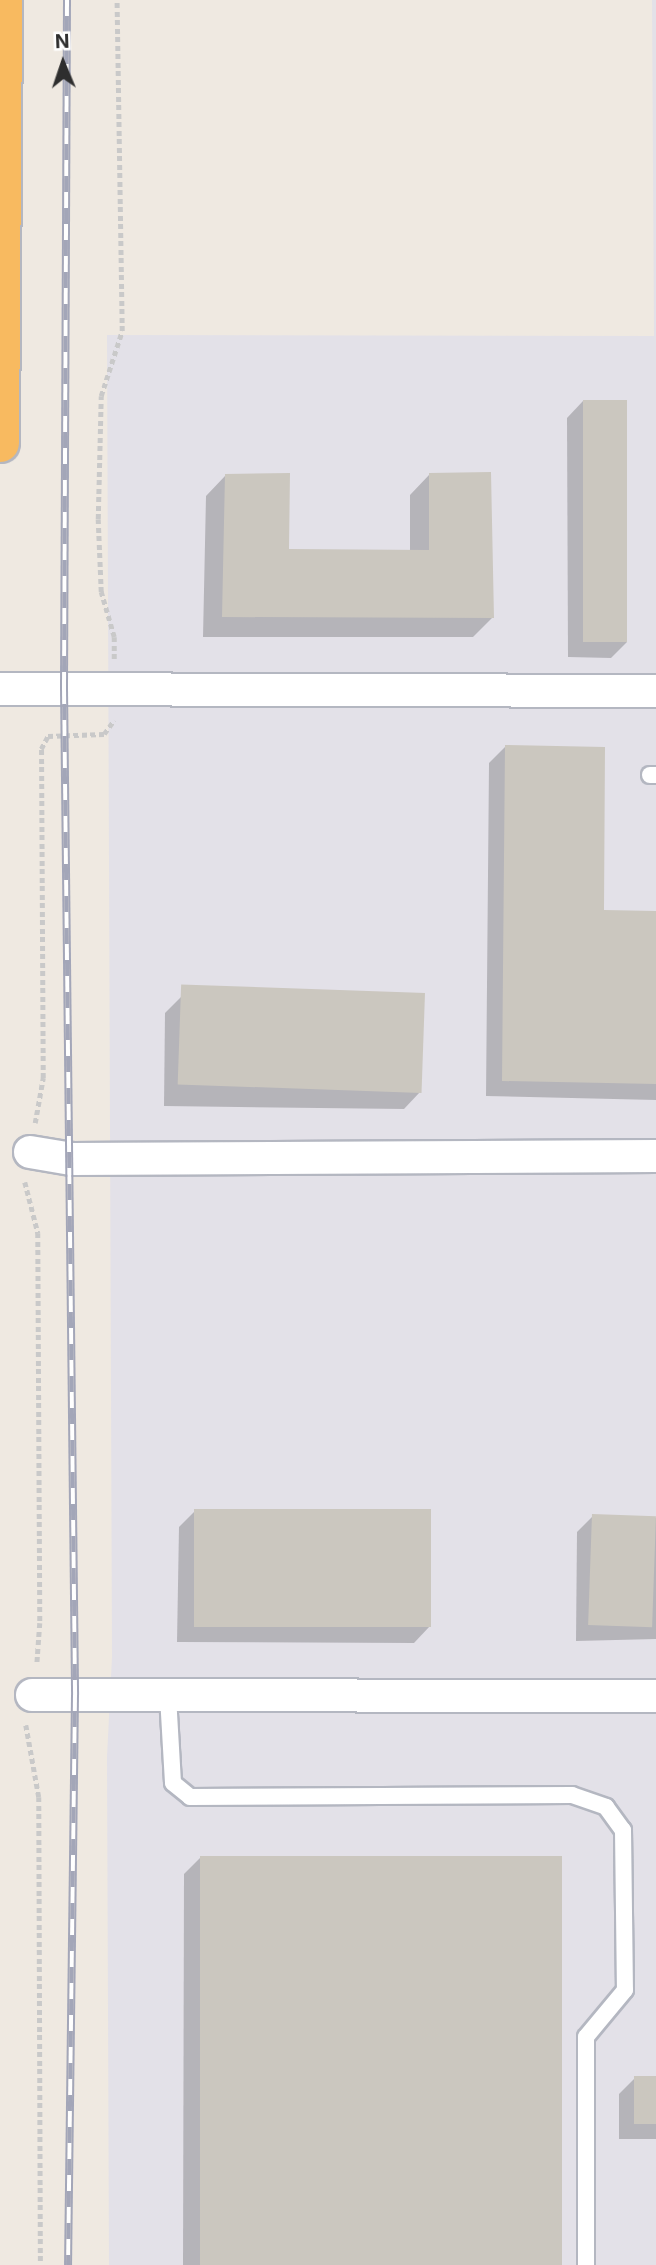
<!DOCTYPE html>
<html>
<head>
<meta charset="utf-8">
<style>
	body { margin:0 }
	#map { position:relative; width:656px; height:2265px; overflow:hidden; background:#efe9e1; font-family:Inter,sans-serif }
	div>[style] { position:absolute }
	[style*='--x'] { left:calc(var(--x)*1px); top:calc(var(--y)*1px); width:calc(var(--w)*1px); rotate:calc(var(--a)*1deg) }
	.industrial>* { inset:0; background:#e3e1e8 }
	.shadow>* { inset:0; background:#0003 }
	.building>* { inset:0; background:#cbc7bf; transform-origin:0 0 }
	.path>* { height:4.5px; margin-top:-2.25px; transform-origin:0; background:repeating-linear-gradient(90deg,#c9c9c9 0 5px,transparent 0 8.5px) }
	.roads { filter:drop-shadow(2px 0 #b4b7c1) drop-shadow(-2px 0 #b4b7c1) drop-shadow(0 2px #b4b7c1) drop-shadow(0 -2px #b4b7c1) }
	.service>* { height:16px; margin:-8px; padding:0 8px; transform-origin:8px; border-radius:8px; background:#fff }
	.minor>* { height:32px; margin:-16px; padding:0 16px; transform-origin:16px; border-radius:16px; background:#fff }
	.trunk>* { height:38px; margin:-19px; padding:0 19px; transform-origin:19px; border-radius:19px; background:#f8ba60 }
	.rail>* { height:8px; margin-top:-4px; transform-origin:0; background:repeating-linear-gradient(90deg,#fff 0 16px,#a3a6b8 0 32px); box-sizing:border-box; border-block:2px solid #a3a6b8 }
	span { translate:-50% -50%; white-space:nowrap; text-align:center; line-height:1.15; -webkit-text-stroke:6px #fff; paint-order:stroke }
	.north { position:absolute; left:28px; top:28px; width:70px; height:70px; -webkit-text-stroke:5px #fff; paint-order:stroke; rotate:358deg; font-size:19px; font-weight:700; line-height:28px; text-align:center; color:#2e2e2e }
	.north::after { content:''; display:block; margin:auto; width:24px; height:32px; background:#2e2e2e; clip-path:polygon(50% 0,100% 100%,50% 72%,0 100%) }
</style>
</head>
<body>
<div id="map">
	<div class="industrial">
		<i style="clip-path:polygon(652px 0,656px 0,656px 2265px,109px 2265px,107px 1757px,112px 1657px,107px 335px,654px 336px)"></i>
	</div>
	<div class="shadow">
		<i style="clip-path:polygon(583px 401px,627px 642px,611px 658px,568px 657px,567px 418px)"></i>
		<i style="clip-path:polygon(429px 475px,493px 617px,473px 637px,203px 637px,206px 496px,225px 476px,287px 551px,410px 552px,410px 495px)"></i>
		<i style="clip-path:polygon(505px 747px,603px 912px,656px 912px,656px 1100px,486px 1096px,489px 763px)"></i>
		<i style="clip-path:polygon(181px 997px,420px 1092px,404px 1109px,164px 1106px,165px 1013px)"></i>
		<i style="clip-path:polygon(195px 1511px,430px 1626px,414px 1643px,177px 1642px,179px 1527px)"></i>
		<i style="clip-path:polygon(593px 1516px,656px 1518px,656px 1639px,576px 1641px,577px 1532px)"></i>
		<i style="clip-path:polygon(200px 1858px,559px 2265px,183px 2265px,184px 1874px)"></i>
		<i style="clip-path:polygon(656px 2077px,656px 2139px,619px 2139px,619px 2094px,635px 2078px)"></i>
	</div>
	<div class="building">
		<i style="left:583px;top:400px;width:44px;height:242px"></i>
		<i style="clip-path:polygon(491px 472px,494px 618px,222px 617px,225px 474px,290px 473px,289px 549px,429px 550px,429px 473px)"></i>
		<i style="clip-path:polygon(505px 745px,605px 747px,604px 910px,656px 911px,656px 1084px,502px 1081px)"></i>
		<i style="left:425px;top:993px;width:100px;height:244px;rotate:92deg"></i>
		<i style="left:194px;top:1509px;width:237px;height:118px"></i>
		<i style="left:592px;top:1514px;width:64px;height:111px;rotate:2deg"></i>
		<i style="left:200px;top:1856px;width:362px;height:409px"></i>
		<i style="left:634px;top:2076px;width:22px;height:48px"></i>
	</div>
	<div class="path">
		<i style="--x:114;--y:659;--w:22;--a:-90"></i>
		<i style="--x:114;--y:637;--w:47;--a:-106.1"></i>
		<i style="--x:101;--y:592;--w:73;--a:-92.4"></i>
		<i style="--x:98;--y:519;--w:123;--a:-88.6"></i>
		<i style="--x:101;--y:396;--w:68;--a:-72.1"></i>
		<i style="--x:122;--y:331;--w:331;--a:-90.9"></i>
		<i style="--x:35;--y:1123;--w:46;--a:-79.9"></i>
		<i style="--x:43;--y:1078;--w:329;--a:-90.3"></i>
		<i style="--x:41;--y:749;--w:15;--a:-62"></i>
		<i style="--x:48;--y:736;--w:56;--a:-2"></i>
		<i style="--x:104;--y:734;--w:17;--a:-54"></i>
		<i style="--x:25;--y:1182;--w:53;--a:75.7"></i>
		<i style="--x:38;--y:1233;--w:390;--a:89.7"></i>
		<i style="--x:40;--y:1623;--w:42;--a:94.1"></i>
		<i style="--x:26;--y:1725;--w:73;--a:79.8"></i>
		<i style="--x:39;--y:1797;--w:468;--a:89.8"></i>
	</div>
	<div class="roads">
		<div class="service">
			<i style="--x:650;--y:775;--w:6;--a:0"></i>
			<i style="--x:168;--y:1696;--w:87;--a:86.7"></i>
			<i style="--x:173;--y:1783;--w:22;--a:39"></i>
			<i style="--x:190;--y:1797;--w:382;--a:-0.3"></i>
			<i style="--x:572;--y:1795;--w:36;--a:19"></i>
			<i style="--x:606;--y:1807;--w:29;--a:54"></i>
			<i style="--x:623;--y:1830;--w:160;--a:89.3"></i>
			<i style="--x:625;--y:1990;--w:61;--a:129.7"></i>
			<i style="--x:586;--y:2037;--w:228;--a:90"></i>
		</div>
		<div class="minor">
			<i style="--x:0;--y:689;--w:656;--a:0.17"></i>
			<i style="--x:30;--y:1152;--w:43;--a:9.5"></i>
			<i style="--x:72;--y:1159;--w:584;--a:-0.29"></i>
			<i style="--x:32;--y:1695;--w:624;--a:0.09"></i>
		</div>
		<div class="trunk">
			<i style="--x:0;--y:443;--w:443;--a:-89.6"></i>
		</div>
	</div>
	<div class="rail">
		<i style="--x:67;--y:0;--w:688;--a:90.25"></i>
		<i style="--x:64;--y:688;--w:1007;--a:89.37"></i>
		<i style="--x:75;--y:1695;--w:570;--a:90.7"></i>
	</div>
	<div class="north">N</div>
</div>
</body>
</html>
